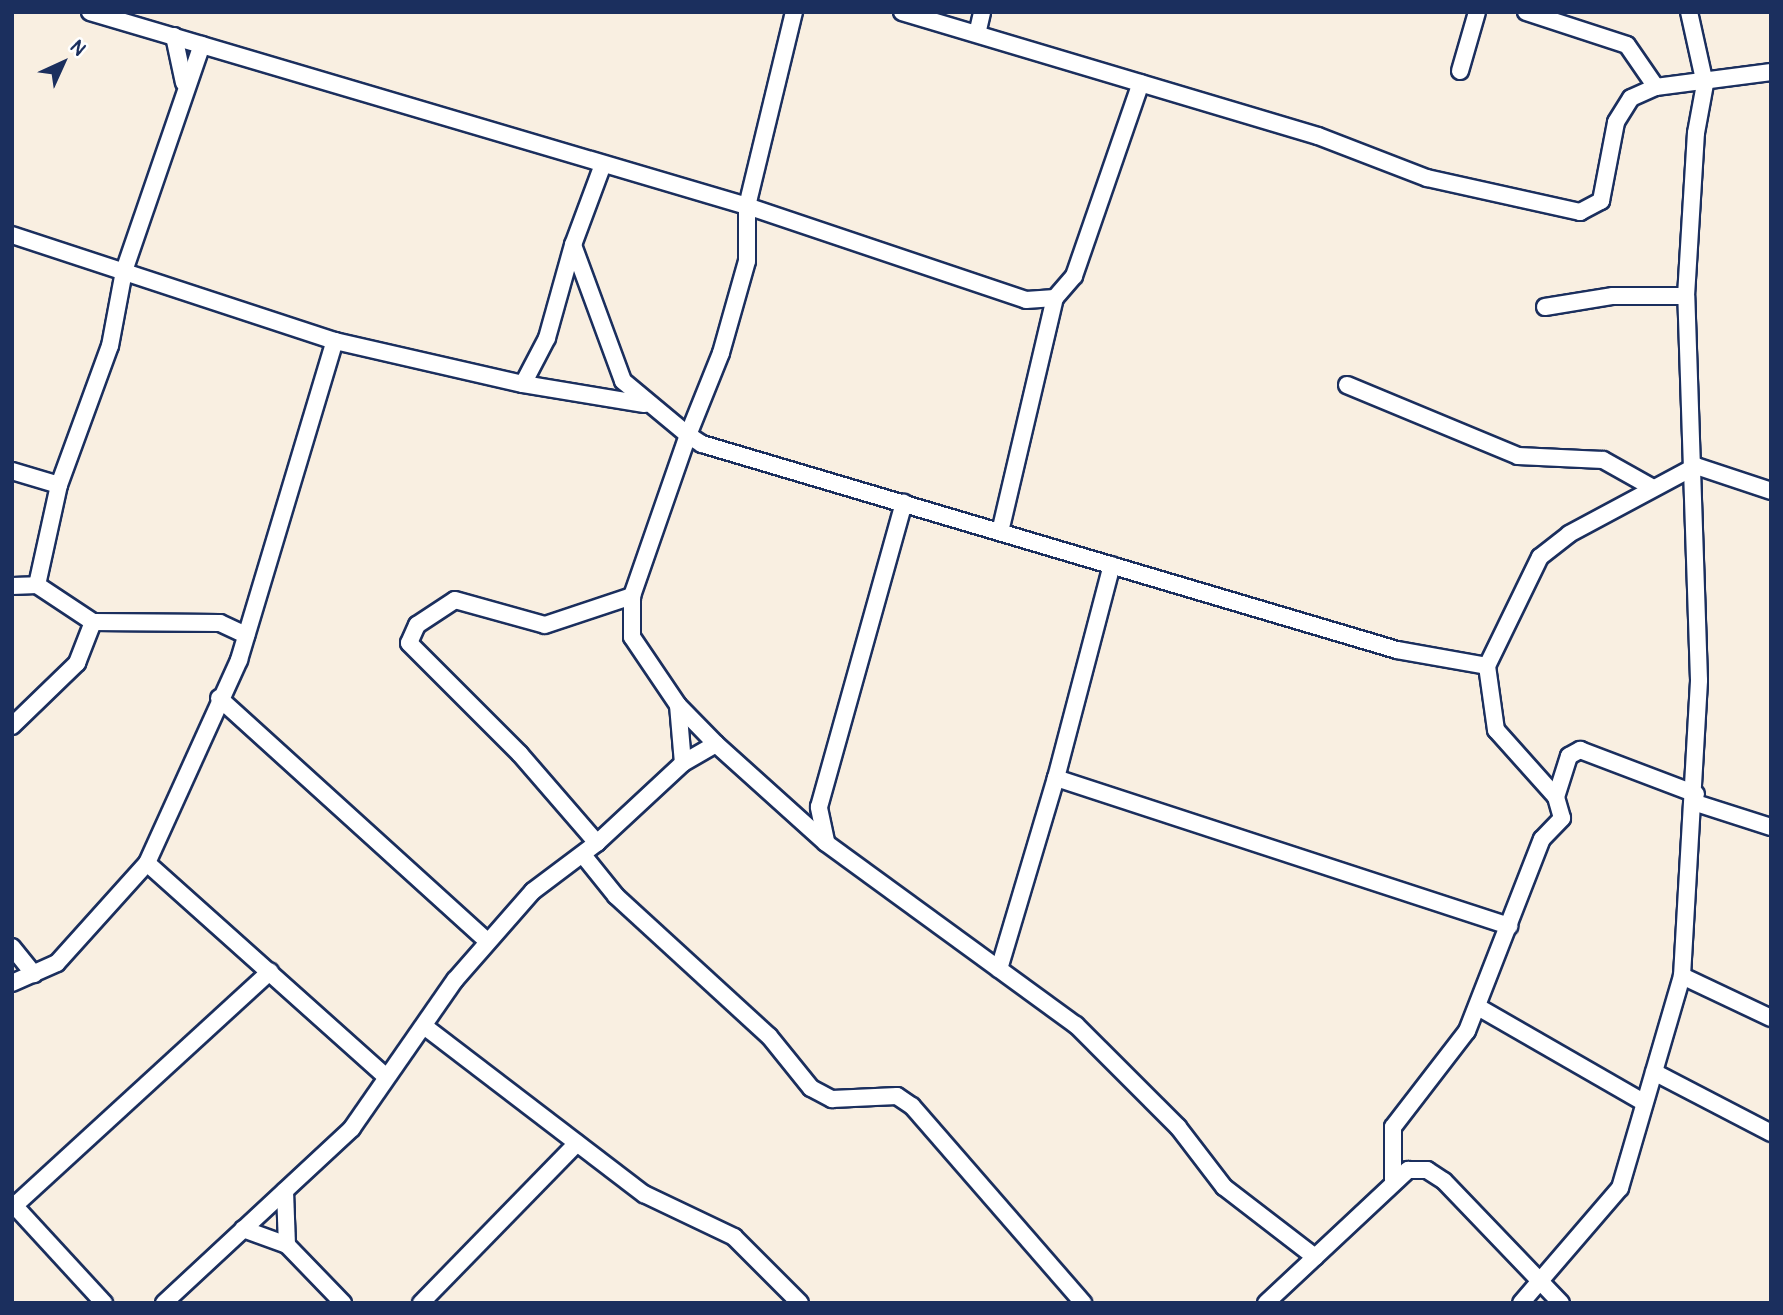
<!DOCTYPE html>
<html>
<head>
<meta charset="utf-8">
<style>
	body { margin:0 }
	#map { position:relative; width:1783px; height:1315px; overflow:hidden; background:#f9efe1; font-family:Pangolin,sans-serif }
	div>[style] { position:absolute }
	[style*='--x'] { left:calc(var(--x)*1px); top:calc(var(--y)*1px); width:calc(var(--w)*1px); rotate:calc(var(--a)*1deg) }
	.roads { filter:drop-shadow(2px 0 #1b2f5e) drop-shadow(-2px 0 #1b2f5e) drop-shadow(0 2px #1b2f5e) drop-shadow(0 -2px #1b2f5e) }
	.minor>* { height:16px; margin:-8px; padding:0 8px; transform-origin:8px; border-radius:8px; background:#fff }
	span { translate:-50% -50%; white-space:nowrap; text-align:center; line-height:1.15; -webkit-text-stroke:7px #fff; paint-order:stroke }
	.frame { position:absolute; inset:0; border:14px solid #1b2f5e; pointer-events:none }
	.north { position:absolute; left:28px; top:28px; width:70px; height:70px; -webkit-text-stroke:5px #fff; paint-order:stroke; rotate:45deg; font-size:19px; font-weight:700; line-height:28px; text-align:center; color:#1b2f5e }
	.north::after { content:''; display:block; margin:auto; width:24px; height:32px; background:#1b2f5e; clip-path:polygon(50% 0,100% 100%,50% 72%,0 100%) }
</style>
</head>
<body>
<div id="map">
	<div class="roads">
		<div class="minor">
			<i style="--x:90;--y:12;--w:685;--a:16.45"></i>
			<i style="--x:747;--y:206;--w:55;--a:90"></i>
			<i style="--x:747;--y:261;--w:96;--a:105.8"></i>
			<i style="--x:721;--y:353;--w:88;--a:111.9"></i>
			<i style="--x:688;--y:435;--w:17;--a:33"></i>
			<i style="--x:702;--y:444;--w:725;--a:16.51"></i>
			<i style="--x:1397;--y:650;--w:91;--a:10.1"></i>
			<i style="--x:1487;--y:666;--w:121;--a:-64.1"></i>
			<i style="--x:1540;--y:557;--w:37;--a:-38"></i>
			<i style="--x:1569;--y:534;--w:144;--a:-28.2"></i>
			<i style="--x:1696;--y:466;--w:79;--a:18.4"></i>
			<i style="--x:794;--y:12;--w:200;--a:103.6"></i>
			<i style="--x:747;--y:206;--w:294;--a:18.6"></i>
			<i style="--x:1026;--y:300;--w:29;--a:-4"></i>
			<i style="--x:1055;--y:298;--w:29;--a:-49"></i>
			<i style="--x:1074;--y:276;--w:204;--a:-70.9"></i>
			<i style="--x:902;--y:12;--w:434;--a:16.6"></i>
			<i style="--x:1318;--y:136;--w:117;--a:21.1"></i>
			<i style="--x:1427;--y:178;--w:157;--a:12.5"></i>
			<i style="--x:1580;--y:212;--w:24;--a:-28"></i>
			<i style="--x:1601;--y:201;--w:80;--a:-79.2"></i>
			<i style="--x:1616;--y:122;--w:28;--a:-58"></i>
			<i style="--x:1631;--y:98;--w:27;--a:-24"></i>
			<i style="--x:1656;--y:87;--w:116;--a:-7.4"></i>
			<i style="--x:1526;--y:12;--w:106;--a:18.1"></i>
			<i style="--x:1627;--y:45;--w:51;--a:55.4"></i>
			<i style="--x:978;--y:30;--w:18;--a:-77"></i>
			<i style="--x:174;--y:36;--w:48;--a:78"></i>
			<i style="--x:1460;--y:71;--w:61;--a:-73.9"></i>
			<i style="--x:602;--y:167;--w:83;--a:110.4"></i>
			<i style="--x:573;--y:245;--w:145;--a:69.8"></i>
			<i style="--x:623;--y:381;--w:85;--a:39.7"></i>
			<i style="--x:688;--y:435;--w:170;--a:109.2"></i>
			<i style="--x:632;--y:596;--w:41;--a:90"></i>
			<i style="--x:632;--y:637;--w:82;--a:55.9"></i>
			<i style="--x:678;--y:705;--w:54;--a:45.7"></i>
			<i style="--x:12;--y:235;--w:340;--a:18.2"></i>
			<i style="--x:335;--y:341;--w:193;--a:12.9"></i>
			<i style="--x:523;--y:384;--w:123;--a:9.4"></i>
			<i style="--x:1545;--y:307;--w:69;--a:-9.2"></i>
			<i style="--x:1613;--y:296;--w:73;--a:0"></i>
			<i style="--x:523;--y:384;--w:52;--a:-62.4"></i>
			<i style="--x:547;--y:338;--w:97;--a:-74.4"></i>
			<i style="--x:1347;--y:385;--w:185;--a:22.5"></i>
			<i style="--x:1518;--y:456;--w:85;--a:2.7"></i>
			<i style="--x:1603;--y:460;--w:57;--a:29.2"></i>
			<i style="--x:12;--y:471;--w:49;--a:16.6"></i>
			<i style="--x:1000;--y:532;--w:240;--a:-76.8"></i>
			<i style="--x:37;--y:585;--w:102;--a:-77.6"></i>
			<i style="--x:59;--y:485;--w:148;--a:-69.9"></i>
			<i style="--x:110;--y:346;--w:76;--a:-79.4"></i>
			<i style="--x:124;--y:271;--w:239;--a:-71"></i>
			<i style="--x:12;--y:586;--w:25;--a:-2"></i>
			<i style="--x:37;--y:585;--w:67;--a:33.5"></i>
			<i style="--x:93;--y:622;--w:127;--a:0.5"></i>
			<i style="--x:220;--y:623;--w:29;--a:25"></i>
			<i style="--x:219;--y:698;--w:362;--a:42.2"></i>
			<i style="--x:678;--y:705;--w:58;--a:85.1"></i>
			<i style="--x:12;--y:726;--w:91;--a:-44.1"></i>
			<i style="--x:77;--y:663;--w:44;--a:-68.7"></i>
			<i style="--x:1056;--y:778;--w:220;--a:-75.3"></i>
			<i style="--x:1556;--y:797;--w:43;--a:-72.4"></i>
			<i style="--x:1569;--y:756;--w:13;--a:-29"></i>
			<i style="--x:1580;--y:750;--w:124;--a:20.8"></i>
			<i style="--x:1696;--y:803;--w:79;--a:17.7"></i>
			<i style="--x:826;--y:841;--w:35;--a:-102"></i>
			<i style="--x:819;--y:807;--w:316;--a:-74.4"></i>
			<i style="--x:597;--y:843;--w:118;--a:-130.9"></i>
			<i style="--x:520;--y:754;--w:157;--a:-135"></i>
			<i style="--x:409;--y:643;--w:20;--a:-66"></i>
			<i style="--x:417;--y:625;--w:45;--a:-33.3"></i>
			<i style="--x:455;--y:600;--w:93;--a:15.5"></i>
			<i style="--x:545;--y:625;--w:92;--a:-18.4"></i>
			<i style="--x:583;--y:855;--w:53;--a:51.2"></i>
			<i style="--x:616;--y:896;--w:207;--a:42.5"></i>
			<i style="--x:769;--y:1036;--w:67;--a:51.1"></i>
			<i style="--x:811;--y:1088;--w:24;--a:28"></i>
			<i style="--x:832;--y:1099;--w:65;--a:-2.6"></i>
			<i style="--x:897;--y:1096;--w:18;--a:34"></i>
			<i style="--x:912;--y:1106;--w:261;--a:49"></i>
			<i style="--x:147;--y:863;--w:321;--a:41.8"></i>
			<i style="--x:12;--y:947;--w:35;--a:51"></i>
			<i style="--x:999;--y:969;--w:199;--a:-73.4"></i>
			<i style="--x:1056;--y:778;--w:477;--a:18.1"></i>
			<i style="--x:1682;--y:976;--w:98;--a:25.3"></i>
			<i style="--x:12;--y:983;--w:49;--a:-24"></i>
			<i style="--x:57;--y:963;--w:135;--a:-48"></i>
			<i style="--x:147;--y:863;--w:223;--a:-65.6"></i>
			<i style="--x:239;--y:660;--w:333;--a:-73.3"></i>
			<i style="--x:1478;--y:1007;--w:190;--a:29.9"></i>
			<i style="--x:424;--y:1026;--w:277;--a:37.4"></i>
			<i style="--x:644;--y:1194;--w:100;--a:25.5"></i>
			<i style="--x:734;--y:1237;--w:93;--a:45"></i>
			<i style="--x:1654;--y:1072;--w:132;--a:27.5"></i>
			<i style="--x:1393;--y:1180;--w:53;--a:-90"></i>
			<i style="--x:1393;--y:1127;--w:121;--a:-52.4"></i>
			<i style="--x:1467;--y:1031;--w:206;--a:-68.7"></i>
			<i style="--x:1542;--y:839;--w:29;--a:-46"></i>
			<i style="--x:1562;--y:818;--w:22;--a:-106"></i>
			<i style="--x:1556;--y:797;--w:90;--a:-131.8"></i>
			<i style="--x:1496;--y:730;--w:65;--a:-98"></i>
			<i style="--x:285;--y:1191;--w:54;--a:87.9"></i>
			<i style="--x:12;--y:1203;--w:136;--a:47.4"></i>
			<i style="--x:12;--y:1208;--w:350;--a:-42.5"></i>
			<i style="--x:243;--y:1229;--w:47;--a:20"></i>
			<i style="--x:287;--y:1245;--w:81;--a:46"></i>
			<i style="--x:164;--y:1303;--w:257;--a:-42.9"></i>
			<i style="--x:352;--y:1128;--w:180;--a:-55.2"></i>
			<i style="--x:455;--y:980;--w:118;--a:-48.8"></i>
			<i style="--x:533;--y:891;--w:80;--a:-36.9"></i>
			<i style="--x:597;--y:843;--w:117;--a:-42.9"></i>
			<i style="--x:683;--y:763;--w:38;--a:-30"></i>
			<i style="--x:716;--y:744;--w:148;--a:42"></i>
			<i style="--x:826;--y:843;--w:309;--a:36.1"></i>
			<i style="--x:1076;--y:1025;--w:144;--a:45"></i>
			<i style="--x:1178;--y:1127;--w:76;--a:52.5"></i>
			<i style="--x:1224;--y:1187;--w:115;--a:37.6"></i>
			<i style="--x:421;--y:1303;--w:223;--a:-45.7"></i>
			<i style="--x:1266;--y:1303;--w:195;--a:-43.1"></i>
			<i style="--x:1408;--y:1170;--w:19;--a:0"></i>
			<i style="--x:1427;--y:1170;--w:20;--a:33"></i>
			<i style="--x:1444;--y:1181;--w:169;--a:46.2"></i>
			<i style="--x:1521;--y:1303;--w:152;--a:-49.3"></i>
			<i style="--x:1620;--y:1188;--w:221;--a:-73.7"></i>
			<i style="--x:1682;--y:976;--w:296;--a:-86.7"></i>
			<i style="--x:1699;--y:680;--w:384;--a:-91.9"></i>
			<i style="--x:1686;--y:296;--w:163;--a:-86.5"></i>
			<i style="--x:1696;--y:133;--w:50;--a:-79.6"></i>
			<i style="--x:1705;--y:84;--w:74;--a:-102.5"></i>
		</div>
	</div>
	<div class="frame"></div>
	<div class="north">N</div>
</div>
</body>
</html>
